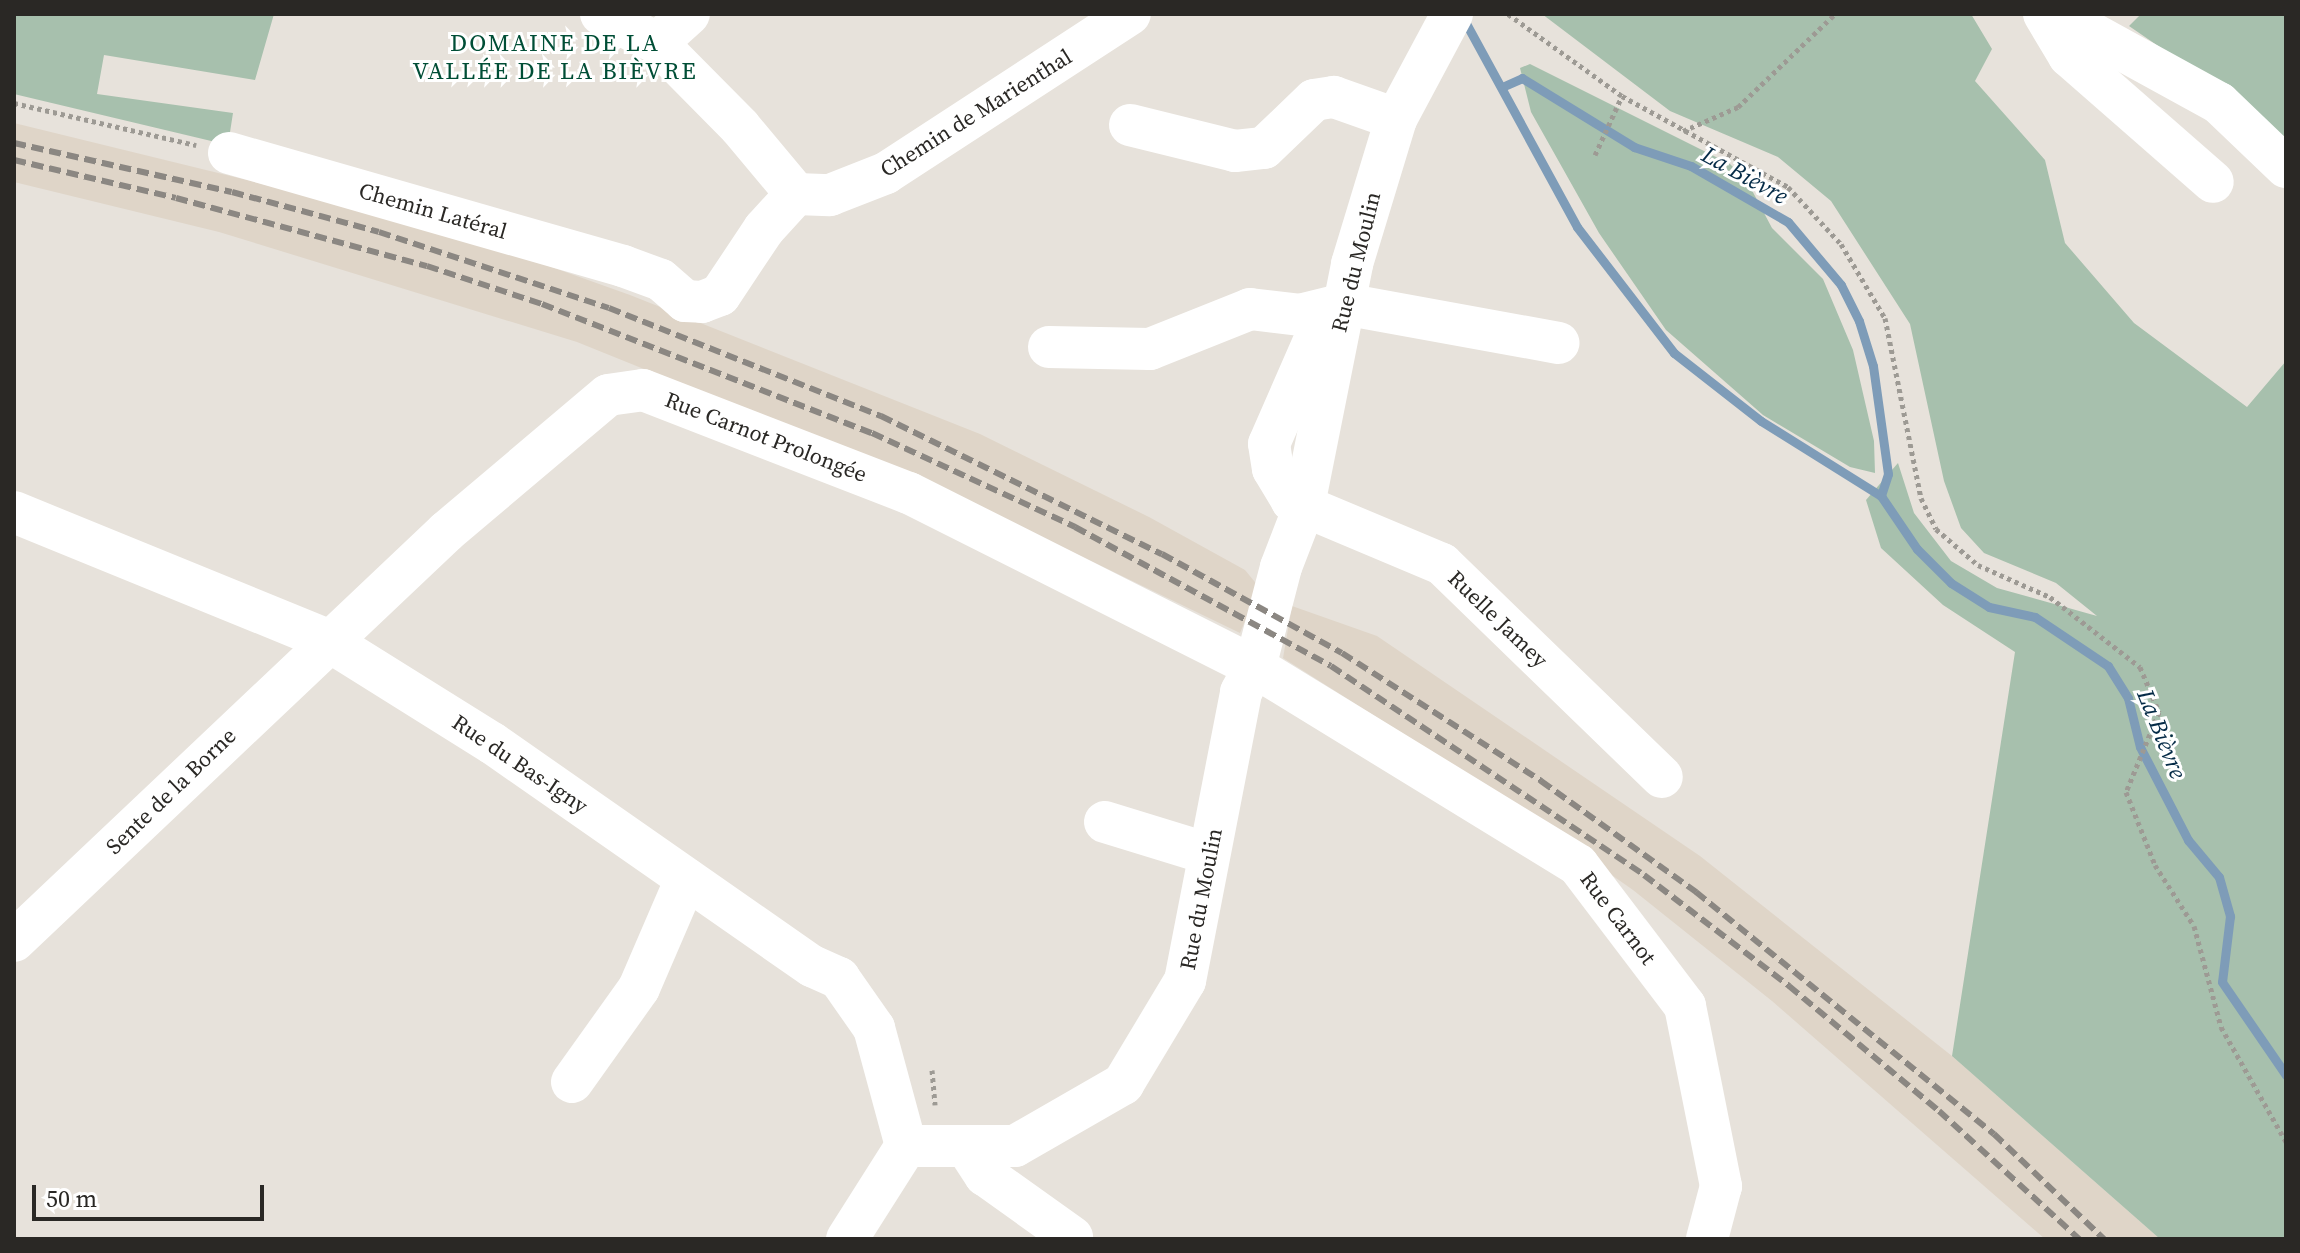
<!DOCTYPE html>
<html>
<head>
<meta charset="utf-8">
<style>
	body { margin:0 }
	#map { position:relative; width:2300px; height:1253px; overflow:hidden; background:#e7e2db; font-family:"Source Serif 4",serif }
	div>[style] { position:absolute }
	[style*='--x'] { left:calc(var(--x)*1px); top:calc(var(--y)*1px); width:calc(var(--w)*1px); rotate:calc(var(--a)*1deg) }
	.built>* { inset:0; background:#dfd5c8 }
	.green>* { inset:0; background:#a7c0ad }
	.stream>* { height:9px; margin:-4.5px; padding:0 4.5px; transform-origin:4.5px; border-radius:4.5px; background:#7e9cb8 }
	.path>* { height:5px; margin-top:-2.5px; transform-origin:0; background:repeating-linear-gradient(90deg,#9d9a94 0 4px,transparent 0 8px) }
	.minor>* { height:42px; margin:-21px; padding:0 21px; transform-origin:21px; border-radius:21px; background:#fff }
	.rail>* { height:6px; margin-top:-3px; transform-origin:0; background:repeating-linear-gradient(90deg,#8b8782 0 12px,transparent 0 18px) }
	span { translate:-50% -50%; white-space:nowrap; text-align:center; line-height:1.15; -webkit-text-stroke:6px #fff; paint-order:stroke }
	.street-label { font-size:22px; color:#2a2825 }
	.neighbourhood-label { font-size:24px; color:#004e36; letter-spacing:2px }
	.water-label { font-size:24px; color:#052b47; font-style:italic }
	.frame { position:absolute; inset:0; border:16px solid #2a2825; pointer-events:none }
	.scale { position:absolute; left:32px; top:1185px; width:232px; height:36px; box-sizing:border-box; border:4px solid #2a2825; border-top:0; padding-left:10px; font-size:24px; line-height:28px; white-space:nowrap; color:#2a2825; -webkit-text-stroke:6px #fff; paint-order:stroke }
</style>
</head>
<body>
<div id="map">
	<div class="built">
		<i style="clip-path:polygon(14px 123px,442px 228px,630px 295px,980px 434px,1149px 517px,1245px 570px,1259px 587px,1240px 633px,946px 491px,577px 342px,219px 232px,14px 182px)"></i>
		<i style="clip-path:polygon(1292px 606px,1377px 636px,1700px 856px,1952px 1056px,2160px 1239px,2045px 1239px,1772px 1001px,1633px 890px,1479px 782px,1283px 658px)"></i>
	</div>
	<div class="green">
		<i style="clip-path:polygon(14px 14px,274px 14px,255px 80px,104px 55px,97px 94px,233px 113px,228px 145px,14px 94px)"></i>
		<i style="clip-path:polygon(1542px 14px,1971px 14px,1992px 49px,1975px 81px,2045px 160px,2065px 243px,2134px 323px,2247px 407px,2286px 361px,2286px 1239px,2160px 1239px,1952px 1056px,2015px 652px,1943px 605px,1881px 548px,1866px 500px,1898px 463px,1914px 513px,1951px 561px,1997px 588px,2097px 616px,2056px 583px,1984px 553px,1961px 528px,1944px 481px,1910px 324px,1831px 201px,1778px 157px,1670px 111px)"></i>
		<i style="clip-path:polygon(2141px 14px,2286px 14px,2286px 152px,2218px 87px,2129px 26px)"></i>
		<i style="clip-path:polygon(1530px 64px,1730px 164px,1747px 181px,1772px 228px,1823px 279px,1853px 350px,1874px 441px,1875px 473px,1850px 467px,1763px 415px,1666px 330px,1599px 233px,1531px 112px,1520px 68px)"></i>
	</div>
	<div class="stream">
		<i style="--x:1462;--y:16;--w:240;--a:61.4"></i>
		<i style="--x:1577;--y:227;--w:159;--a:52.4"></i>
		<i style="--x:1674;--y:353;--w:110;--a:38"></i>
		<i style="--x:1761;--y:421;--w:142;--a:32"></i>
		<i style="--x:1881;--y:496;--w:64;--a:55.8"></i>
		<i style="--x:1917;--y:549;--w:48;--a:45"></i>
		<i style="--x:1951;--y:583;--w:45;--a:32.3"></i>
		<i style="--x:1989;--y:607;--w:47;--a:12.3"></i>
		<i style="--x:2035;--y:617;--w:88;--a:33.9"></i>
		<i style="--x:2108;--y:666;--w:38;--a:58"></i>
		<i style="--x:2128;--y:698;--w:50;--a:76.2"></i>
		<i style="--x:2140;--y:747;--w:105;--a:62.7"></i>
		<i style="--x:2188;--y:840;--w:48;--a:50"></i>
		<i style="--x:2219;--y:877;--w:41;--a:74.2"></i>
		<i style="--x:2230;--y:916;--w:66;--a:96.9"></i>
		<i style="--x:2222;--y:982;--w:113;--a:55.5"></i>
		<i style="--x:1502;--y:87;--w:22;--a:-24"></i>
		<i style="--x:1522;--y:78;--w:132;--a:31.6"></i>
		<i style="--x:1634;--y:147;--w:60;--a:18.4"></i>
		<i style="--x:1691;--y:166;--w:112;--a:30"></i>
		<i style="--x:1788;--y:222;--w:82;--a:49.9"></i>
		<i style="--x:1841;--y:285;--w:40;--a:63.4"></i>
		<i style="--x:1859;--y:321;--w:47;--a:72.7"></i>
		<i style="--x:1873;--y:366;--w:109;--a:82.1"></i>
		<i style="--x:1888;--y:474;--w:23;--a:108"></i>
	</div>
	<div class="path">
		<i style="--x:1508;--y:14;--w:140;--a:35.7"></i>
		<i style="--x:1622;--y:96;--w:189;--a:28.7"></i>
		<i style="--x:1788;--y:187;--w:78;--a:47.1"></i>
		<i style="--x:1841;--y:244;--w:86;--a:59.3"></i>
		<i style="--x:1885;--y:318;--w:184;--a:78.7"></i>
		<i style="--x:1921;--y:498;--w:34;--a:64"></i>
		<i style="--x:1936;--y:529;--w:55;--a:40.6"></i>
		<i style="--x:1978;--y:565;--w:79;--a:24"></i>
		<i style="--x:2050;--y:597;--w:114;--a:37.9"></i>
		<i style="--x:2140;--y:667;--w:49;--a:67.1"></i>
		<i style="--x:2159;--y:712;--w:87;--a:112.4"></i>
		<i style="--x:2126;--y:792;--w:79;--a:68.3"></i>
		<i style="--x:2155;--y:865;--w:72;--a:57.4"></i>
		<i style="--x:2194;--y:926;--w:105;--a:75"></i>
		<i style="--x:2221;--y:1027;--w:132;--a:60.5"></i>
		<i style="--x:14;--y:103;--w:187;--a:13"></i>
		<i style="--x:1683;--y:131;--w:60;--a:-23.6"></i>
		<i style="--x:1738;--y:107;--w:134;--a:-43.8"></i>
		<i style="--x:1595;--y:155;--w:65;--a:-65.4"></i>
		<i style="--x:932;--y:1070;--w:35;--a:85"></i>
	</div>
	<div class="minor">
		<i style="--x:601;--y:14;--w:63;--a:27.4"></i>
		<i style="--x:657;--y:43;--w:118;--a:45.3"></i>
		<i style="--x:740;--y:127;--w:87;--a:50.1"></i>
		<i style="--x:796;--y:194;--w:34;--a:2"></i>
		<i style="--x:830;--y:195;--w:60;--a:-21.4"></i>
		<i style="--x:886;--y:173;--w:291;--a:-33.1"></i>
		<i style="--x:2044;--y:14;--w:49;--a:59.2"></i>
		<i style="--x:2069;--y:56;--w:191;--a:41.2"></i>
		<i style="--x:2057;--y:14;--w:185;--a:28.8"></i>
		<i style="--x:2219;--y:103;--w:93;--a:43.7"></i>
		<i style="--x:657;--y:43;--w:43;--a:-42.2"></i>
		<i style="--x:1130;--y:125;--w:108;--a:13.9"></i>
		<i style="--x:1235;--y:151;--w:29;--a:-6"></i>
		<i style="--x:1264;--y:148;--w:69;--a:-43.8"></i>
		<i style="--x:1314;--y:100;--w:20;--a:-9"></i>
		<i style="--x:1334;--y:97;--w:66;--a:19.5"></i>
		<i style="--x:229;--y:153;--w:410;--a:16"></i>
		<i style="--x:623;--y:266;--w:40;--a:20.2"></i>
		<i style="--x:661;--y:280;--w:32;--a:41"></i>
		<i style="--x:685;--y:301;--w:17;--a:3"></i>
		<i style="--x:702;--y:302;--w:19;--a:-21"></i>
		<i style="--x:720;--y:295;--w:79;--a:-56.3"></i>
		<i style="--x:764;--y:229;--w:47;--a:-47.6"></i>
		<i style="--x:1328;--y:309;--w:147;--a:113.6"></i>
		<i style="--x:1269;--y:444;--w:25;--a:81"></i>
		<i style="--x:1273;--y:469;--w:37;--a:59"></i>
		<i style="--x:1292;--y:501;--w:163;--a:22.8"></i>
		<i style="--x:1442;--y:564;--w:306;--a:44.1"></i>
		<i style="--x:1049;--y:347;--w:101;--a:1.1"></i>
		<i style="--x:1150;--y:349;--w:108;--a:-21.8"></i>
		<i style="--x:1250;--y:309;--w:50;--a:6.8"></i>
		<i style="--x:1300;--y:315;--w:45;--a:-14"></i>
		<i style="--x:1344;--y:304;--w:218;--a:10.3"></i>
		<i style="--x:14;--y:512;--w:338;--a:22.2"></i>
		<i style="--x:327;--y:640;--w:195;--a:32"></i>
		<i style="--x:492;--y:743;--w:390;--a:34.9"></i>
		<i style="--x:812;--y:966;--w:30;--a:24"></i>
		<i style="--x:839;--y:978;--w:61;--a:55"></i>
		<i style="--x:874;--y:1028;--w:122;--a:74.8"></i>
		<i style="--x:1105;--y:822;--w:109;--a:17.1"></i>
		<i style="--x:14;--y:941;--w:595;--a:-43.43"></i>
		<i style="--x:446;--y:532;--w:212;--a:-40.2"></i>
		<i style="--x:608;--y:395;--w:35;--a:-8"></i>
		<i style="--x:643;--y:390;--w:285;--a:21.2"></i>
		<i style="--x:909;--y:493;--w:387;--a:26.7"></i>
		<i style="--x:1255;--y:667;--w:379;--a:31.5"></i>
		<i style="--x:1578;--y:865;--w:177;--a:52.8"></i>
		<i style="--x:1685;--y:1006;--w:184;--a:78.7"></i>
		<i style="--x:1721;--y:1186;--w:55;--a:104.8"></i>
		<i style="--x:572;--y:1082;--w:115;--a:-54.5"></i>
		<i style="--x:639;--y:988;--w:119;--a:-66.7"></i>
		<i style="--x:906;--y:1146;--w:109;--a:0"></i>
		<i style="--x:1015;--y:1146;--w:125;--a:-29.9"></i>
		<i style="--x:1123;--y:1084;--w:120;--a:-59"></i>
		<i style="--x:1185;--y:981;--w:294;--a:-79"></i>
		<i style="--x:1241;--y:692;--w:29;--a:-61"></i>
		<i style="--x:1255;--y:667;--w:103;--a:-75.4"></i>
		<i style="--x:1281;--y:567;--w:61;--a:-68.9"></i>
		<i style="--x:1303;--y:510;--w:251;--a:-78.7"></i>
		<i style="--x:1352;--y:264;--w:152;--a:-73.1"></i>
		<i style="--x:1396;--y:119;--w:119;--a:-61.9"></i>
		<i style="--x:966;--y:1146;--w:35;--a:57"></i>
		<i style="--x:985;--y:1175;--w:107;--a:35.5"></i>
		<i style="--x:847;--y:1239;--w:110;--a:-57.6"></i>
	</div>
	<div class="rail">
		<i style="--x:14;--y:143;--w:223;--a:12.7"></i>
		<i style="--x:232;--y:192;--w:152;--a:15.2"></i>
		<i style="--x:379;--y:232;--w:242;--a:18.3"></i>
		<i style="--x:609;--y:308;--w:293;--a:21.7"></i>
		<i style="--x:881;--y:416;--w:313;--a:26.2"></i>
		<i style="--x:1162;--y:554;--w:205;--a:28.8"></i>
		<i style="--x:1342;--y:653;--w:237;--a:32.7"></i>
		<i style="--x:1541;--y:781;--w:191;--a:35.6"></i>
		<i style="--x:1696;--y:892;--w:384;--a:39.1"></i>
		<i style="--x:1994;--y:1134;--w:152;--a:43.7"></i>
		<i style="--x:14;--y:160;--w:166;--a:13.2"></i>
		<i style="--x:176;--y:198;--w:260;--a:15.2"></i>
		<i style="--x:427;--y:266;--w:121;--a:18.3"></i>
		<i style="--x:542;--y:304;--w:354;--a:21.4"></i>
		<i style="--x:872;--y:433;--w:224;--a:24.8"></i>
		<i style="--x:1075;--y:527;--w:291;--a:28.5"></i>
		<i style="--x:1331;--y:666;--w:376;--a:33.7"></i>
		<i style="--x:1644;--y:875;--w:183;--a:37.4"></i>
		<i style="--x:1789;--y:986;--w:195;--a:39.8"></i>
		<i style="--x:1939;--y:1111;--w:190;--a:42.4"></i>
	</div>
	<div class="street-label">
		<span style="left:976px;top:113px;rotate:-32deg">Chemin de Marienthal</span>
		<span style="left:433px;top:211px;rotate:16deg">Chemin Latéral</span>
		<span style="left:1356px;top:262px;rotate:-76deg">Rue du Moulin</span>
		<span style="left:766px;top:437px;rotate:21deg">Rue Carnot Prolongée</span>
		<span style="left:1498px;top:619px;rotate:44deg">Ruelle Jamey</span>
		<span style="left:520px;top:764px;rotate:34deg">Rue du Bas-Igny</span>
		<span style="left:171px;top:791px;rotate:-44deg">Sente de la Borne</span>
		<span style="left:1201px;top:899px;rotate:-79deg">Rue du Moulin</span>
		<span style="left:1618px;top:918px;rotate:53deg">Rue Carnot</span>
	</div>
	<div class="neighbourhood-label">
		<span style="left:555px;top:57px">DOMAINE DE LA<br>VALLÉE DE LA BIÈVRE</span>
	</div>
	<div class="water-label">
		<span style="left:1745px;top:175px;rotate:29deg">La Bièvre</span>
		<span style="left:2162px;top:734px;rotate:68deg">La Bièvre</span>
	</div>
	<div class="frame"></div>
	<div class="scale">50 m</div>
</div>
</body>
</html>
